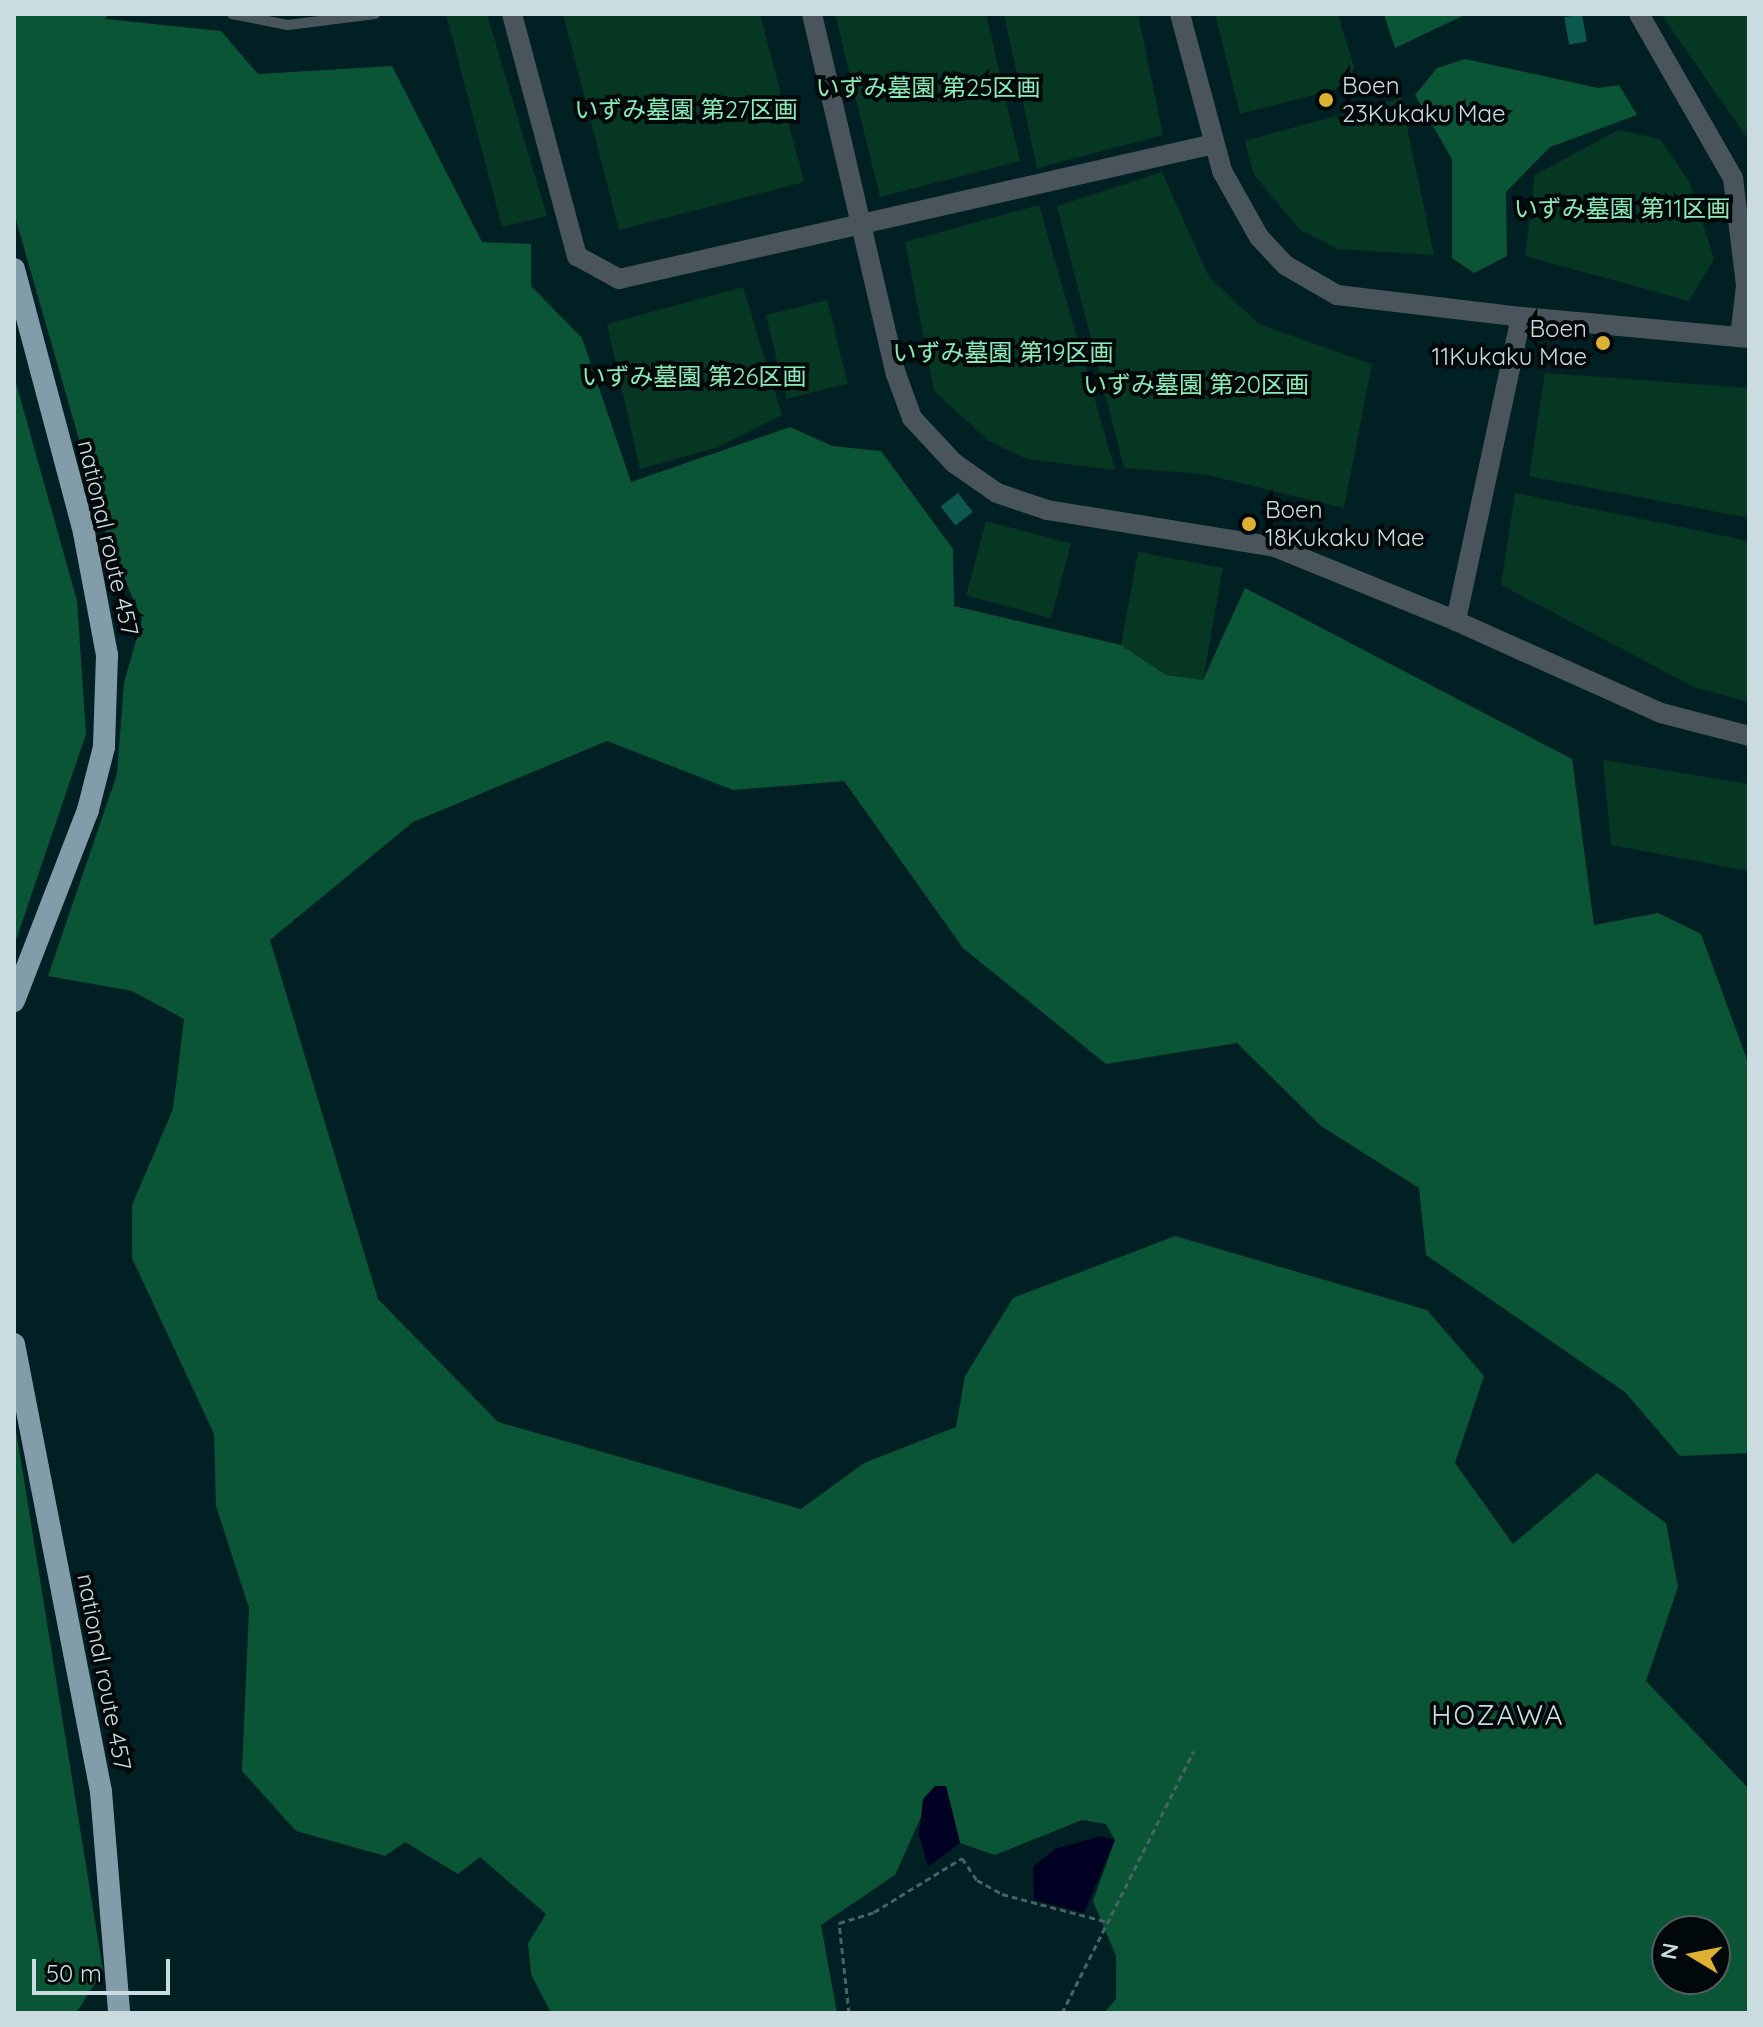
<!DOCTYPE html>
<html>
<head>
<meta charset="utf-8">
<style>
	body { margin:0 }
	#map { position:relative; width:1763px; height:2027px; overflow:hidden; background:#002024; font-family:Quicksand,"Noto Sans JP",sans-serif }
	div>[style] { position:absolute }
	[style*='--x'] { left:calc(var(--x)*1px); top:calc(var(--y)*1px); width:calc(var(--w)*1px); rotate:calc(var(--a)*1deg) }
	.green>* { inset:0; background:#063722; transform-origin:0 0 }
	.forest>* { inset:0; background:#0a5536 }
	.water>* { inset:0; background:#002 }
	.building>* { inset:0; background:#0d584f; transform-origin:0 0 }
	.path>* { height:3px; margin-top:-1.5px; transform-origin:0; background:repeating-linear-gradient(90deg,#486366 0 6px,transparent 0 10px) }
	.service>* { height:10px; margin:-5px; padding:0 5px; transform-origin:5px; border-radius:5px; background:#4a555b }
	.tertiary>* { height:20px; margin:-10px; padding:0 10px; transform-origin:10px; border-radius:10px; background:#4a555b }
	.trunk>* { height:22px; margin:-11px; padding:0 11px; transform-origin:11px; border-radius:11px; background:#829caa }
	.dots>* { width:22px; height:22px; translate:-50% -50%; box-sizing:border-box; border:4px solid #000809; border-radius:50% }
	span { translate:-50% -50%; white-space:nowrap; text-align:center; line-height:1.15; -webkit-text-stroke:8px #000809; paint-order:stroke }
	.poi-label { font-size:24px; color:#cadcdf }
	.left { translate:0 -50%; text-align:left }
	.right { translate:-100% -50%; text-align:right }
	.park-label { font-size:24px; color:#8beab8 }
	.street-label { font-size:24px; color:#cadcdf }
	.quarter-label { font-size:28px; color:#cadcdf; letter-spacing:2px }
	.frame { position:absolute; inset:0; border:16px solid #cadcdf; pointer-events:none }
	.north { position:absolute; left:1651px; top:1915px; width:80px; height:80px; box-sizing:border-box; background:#000809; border:2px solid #515d5f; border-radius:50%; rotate:280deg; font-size:22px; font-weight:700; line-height:32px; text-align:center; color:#cadcdf }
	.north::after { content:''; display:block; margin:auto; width:28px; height:36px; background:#deb133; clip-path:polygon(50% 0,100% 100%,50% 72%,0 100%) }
	.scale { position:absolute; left:32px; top:1959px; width:138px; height:36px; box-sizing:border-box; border:4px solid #cadcdf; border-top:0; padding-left:10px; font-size:24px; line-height:28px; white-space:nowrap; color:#cadcdf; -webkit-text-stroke:6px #000809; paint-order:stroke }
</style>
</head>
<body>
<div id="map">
	<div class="green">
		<i style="clip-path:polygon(446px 14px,487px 14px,547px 216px,502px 227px)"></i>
		<i style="clip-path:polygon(563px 14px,760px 14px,804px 182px,619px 230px)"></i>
		<i style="clip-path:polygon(835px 14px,986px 14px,1020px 161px,880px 197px)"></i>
		<i style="clip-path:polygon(1004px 14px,1138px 14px,1163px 135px,1037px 168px)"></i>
		<i style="clip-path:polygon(1215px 14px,1338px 14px,1354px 67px,1346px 87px,1240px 114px)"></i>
		<i style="clip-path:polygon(1661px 14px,1749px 14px,1749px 137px,1747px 138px)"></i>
		<i style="clip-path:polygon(1401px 98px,1434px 255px,1338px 249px,1300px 230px,1254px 175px,1245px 141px)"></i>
		<i style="clip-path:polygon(1618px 130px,1660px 139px,1690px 183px,1714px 259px,1689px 301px,1525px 256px,1535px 175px)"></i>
		<i style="clip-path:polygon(1162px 172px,1209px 277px,1259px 324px,1372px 364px,1344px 508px,1203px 474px,1124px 468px,1057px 206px)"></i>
		<i style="clip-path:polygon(1039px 205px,1115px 470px,1027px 459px,989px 441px,934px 391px,905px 242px)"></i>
		<i style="clip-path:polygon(743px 287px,782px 415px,716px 448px,640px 469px,607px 324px)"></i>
		<i style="left:827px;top:300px;width:86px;height:63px;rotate:76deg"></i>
		<i style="clip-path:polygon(1545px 373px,1749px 388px,1749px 518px,1529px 476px)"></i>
		<i style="clip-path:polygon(1515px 493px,1749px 541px,1749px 702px,1694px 687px,1501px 585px)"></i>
		<i style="left:986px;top:521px;width:88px;height:77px;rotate:15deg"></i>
		<i style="clip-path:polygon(1138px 552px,1223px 568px,1203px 680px,1166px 675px,1121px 645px)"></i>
		<i style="clip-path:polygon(1603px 760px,1749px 784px,1749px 871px,1611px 845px)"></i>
	</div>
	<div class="forest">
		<i style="clip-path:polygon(evenodd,14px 14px,108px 14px,105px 19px,221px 31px,258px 74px,392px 66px,482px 242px,531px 244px,531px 286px,582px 338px,631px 482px,790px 427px,832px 446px,881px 451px,953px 549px,954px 606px,1121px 645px,1166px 675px,1203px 680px,1245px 588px,1572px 759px,1594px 925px,1658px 913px,1701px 934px,1749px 1065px,1749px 1453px,1680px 1456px,1625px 1392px,1426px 1255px,1419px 1188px,1321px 1126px,1237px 1043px,1106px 1064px,963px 948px,844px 781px,733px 790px,607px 741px,413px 822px,270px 940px,378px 1299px,498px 1422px,801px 1509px,864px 1463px,956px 1427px,965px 1376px,1013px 1298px,1175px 1236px,1427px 1310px,1484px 1376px,1455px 1463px,1513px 1544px,1597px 1473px,1666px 1523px,1678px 1587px,1646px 1681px,1749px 1789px,1749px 2013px,1104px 2013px,1116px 1999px,1116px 1956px,1093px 1901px,1115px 1840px,1106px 1824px,1082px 1820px,995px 1855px,960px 1843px,946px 1787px,935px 1786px,895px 1875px,821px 1925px,837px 2013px,551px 2013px,531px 1974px,528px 1943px,546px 1914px,480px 1857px,458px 1874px,405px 1842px,385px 1856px,296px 1831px,242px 1771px,249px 1608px,216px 1506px,214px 1434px,132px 1258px,132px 1205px,173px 1109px,184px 1019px,132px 991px,48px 976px,117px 774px,124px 683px,142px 619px,109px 544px,14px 213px,14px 14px,1667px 1931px,1715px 1931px,1715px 1979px,1667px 1979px,1667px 1931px)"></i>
		<i style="clip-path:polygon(1384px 14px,1467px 14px,1395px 48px)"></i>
		<i style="clip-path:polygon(1465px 59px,1598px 88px,1619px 85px,1637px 115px,1550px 147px,1506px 192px,1507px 256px,1474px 273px,1452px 258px,1452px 159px,1415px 95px,1437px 68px)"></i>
		<i style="clip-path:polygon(14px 376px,77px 601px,86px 734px,14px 946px)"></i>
		<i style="clip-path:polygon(14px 1418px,103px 1971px,76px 2013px,14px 2013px)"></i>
	</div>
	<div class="water">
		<i style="clip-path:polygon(935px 1786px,946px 1786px,960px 1843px,928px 1867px,919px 1835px,923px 1799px)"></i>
		<i style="clip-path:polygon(1101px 1836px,1115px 1840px,1084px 1913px,1034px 1900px,1033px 1867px,1055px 1849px)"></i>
	</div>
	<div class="building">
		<i style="left:1582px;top:14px;width:28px;height:18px;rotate:80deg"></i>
		<i style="left:958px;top:493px;width:24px;height:22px;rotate:52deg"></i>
	</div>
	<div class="path">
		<i style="--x:849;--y:2013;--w:91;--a:-96.3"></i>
		<i style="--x:839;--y:1923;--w:37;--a:-17"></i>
		<i style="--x:874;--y:1912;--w:103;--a:-31.5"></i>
		<i style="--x:962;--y:1858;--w:27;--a:56"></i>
		<i style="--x:977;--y:1880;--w:29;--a:29"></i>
		<i style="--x:1002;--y:1894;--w:110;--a:14.8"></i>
		<i style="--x:1062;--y:2013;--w:293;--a:-63.3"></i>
	</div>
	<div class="service">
		<i style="--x:232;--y:14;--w:57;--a:11.1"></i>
		<i style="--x:288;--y:25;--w:88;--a:-7.2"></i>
	</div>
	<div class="tertiary">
		<i style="--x:512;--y:14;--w:251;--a:75"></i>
		<i style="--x:577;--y:256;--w:48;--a:28.7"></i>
		<i style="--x:619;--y:279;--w:610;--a:-12.78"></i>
		<i style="--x:812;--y:14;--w:370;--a:76.9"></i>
		<i style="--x:896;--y:374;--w:47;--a:70"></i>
		<i style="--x:912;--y:418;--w:62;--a:47"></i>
		<i style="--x:954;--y:463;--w:52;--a:34.9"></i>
		<i style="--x:997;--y:493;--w:53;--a:18.8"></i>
		<i style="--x:1047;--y:510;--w:231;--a:9.2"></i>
		<i style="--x:1275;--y:547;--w:196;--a:22.2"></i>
		<i style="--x:1180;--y:14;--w:163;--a:75"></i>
		<i style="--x:1222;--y:171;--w:76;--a:60.7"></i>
		<i style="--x:1259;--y:237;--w:38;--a:47"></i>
		<i style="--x:1285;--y:265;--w:60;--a:30"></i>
		<i style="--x:1337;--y:295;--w:185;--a:6.8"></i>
		<i style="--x:1639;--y:14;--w:189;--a:60.2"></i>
		<i style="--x:1733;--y:178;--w:109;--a:83.1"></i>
		<i style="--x:1746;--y:286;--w:51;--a:96.7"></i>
		<i style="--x:1749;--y:338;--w:229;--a:-174.7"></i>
		<i style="--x:1521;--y:317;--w:311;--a:102.1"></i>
		<i style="--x:1456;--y:621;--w:225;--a:24.2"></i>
		<i style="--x:1661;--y:713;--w:91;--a:14.6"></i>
	</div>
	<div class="trunk">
		<i style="--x:14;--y:269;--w:273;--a:75.1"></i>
		<i style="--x:84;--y:533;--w:124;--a:79.3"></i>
		<i style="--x:107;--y:655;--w:92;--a:91.9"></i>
		<i style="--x:104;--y:747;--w:65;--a:104.3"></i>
		<i style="--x:88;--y:810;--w:205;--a:111.2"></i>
		<i style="--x:14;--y:1344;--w:456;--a:79"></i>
		<i style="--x:101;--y:1792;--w:222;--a:85.3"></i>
	</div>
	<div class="dots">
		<i style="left:1326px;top:100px;background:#deb133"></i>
		<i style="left:1603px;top:343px;background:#deb133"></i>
		<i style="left:1249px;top:524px;background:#deb133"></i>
	</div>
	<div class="poi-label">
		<span class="left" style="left:1342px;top:100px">Boen<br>23Kukaku Mae</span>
		<span class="right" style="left:1587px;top:343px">Boen<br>11Kukaku Mae</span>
		<span class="left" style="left:1265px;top:524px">Boen<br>18Kukaku Mae</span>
	</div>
	<div class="park-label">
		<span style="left:928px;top:88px">いずみ墓園 第25区画</span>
		<span style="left:686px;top:110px">いずみ墓園 第27区画</span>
		<span style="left:1622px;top:209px">いずみ墓園 第11区画</span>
		<span style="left:1003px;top:353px">いずみ墓園 第19区画</span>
		<span style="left:694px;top:377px">いずみ墓園 第26区画</span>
		<span style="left:1196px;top:385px">いずみ墓園 第20区画</span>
	</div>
	<div class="street-label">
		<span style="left:108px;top:538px;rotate:77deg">national route 457</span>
		<span style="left:104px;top:1672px;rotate:79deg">national route 457</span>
	</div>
	<div class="quarter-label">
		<span style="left:1498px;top:1715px">HOZAWA</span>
	</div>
	<div class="frame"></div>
	<div class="north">N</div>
	<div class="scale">50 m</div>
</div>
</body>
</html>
